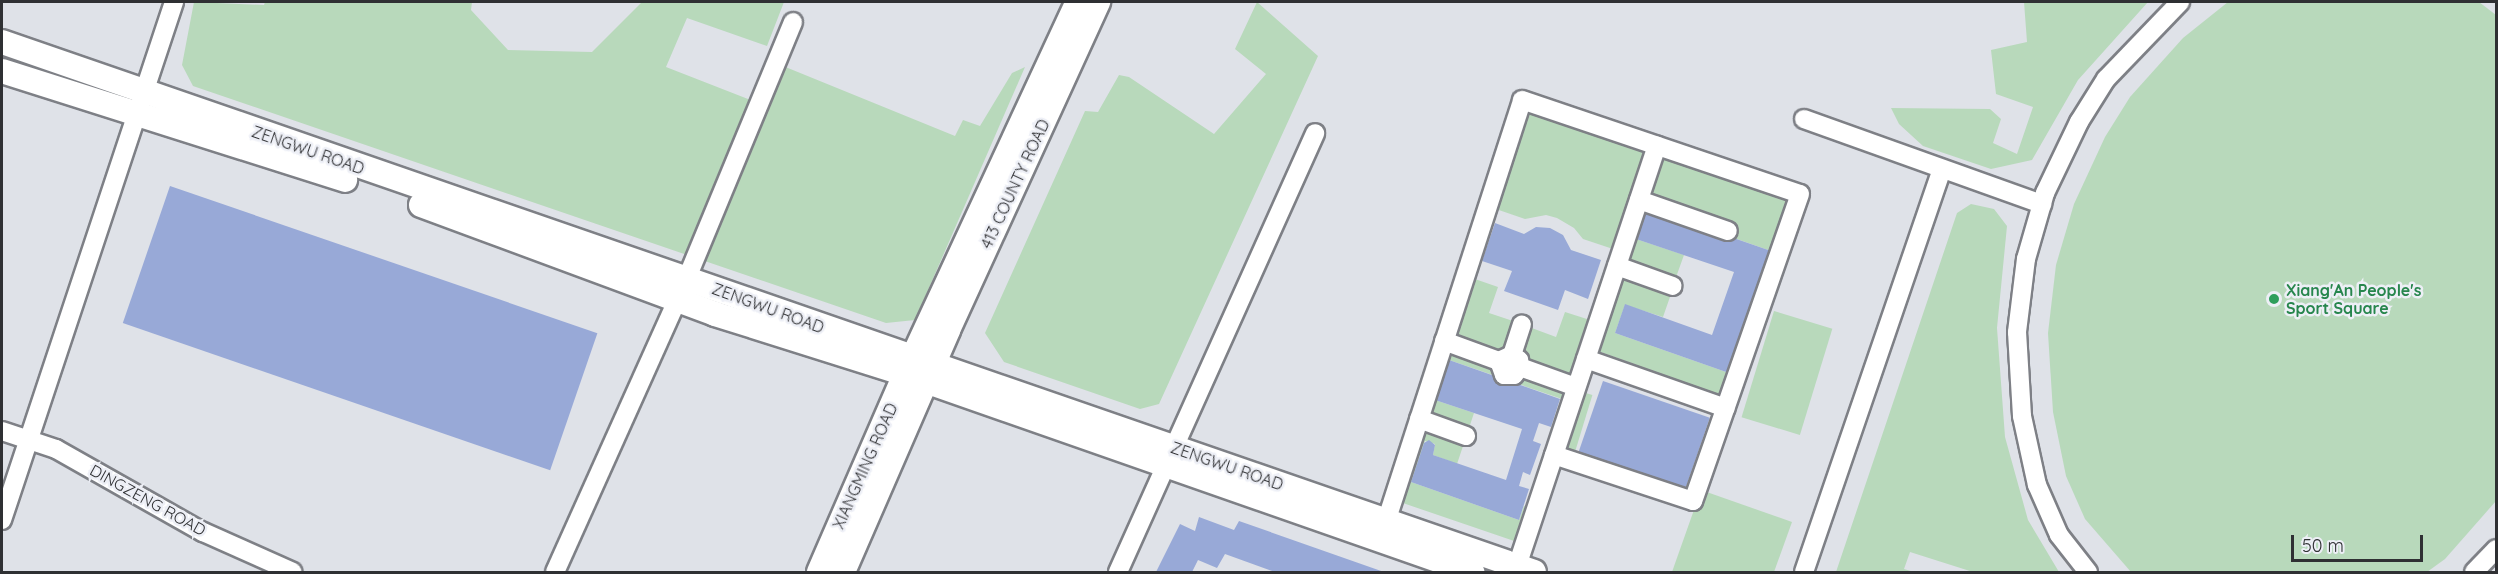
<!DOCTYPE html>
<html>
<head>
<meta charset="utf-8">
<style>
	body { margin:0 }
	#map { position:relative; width:2498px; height:574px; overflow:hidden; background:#dfe2e8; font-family:Quicksand,sans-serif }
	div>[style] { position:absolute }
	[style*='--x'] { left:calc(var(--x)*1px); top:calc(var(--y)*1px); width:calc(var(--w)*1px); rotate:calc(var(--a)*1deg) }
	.green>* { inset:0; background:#b8d9bb; transform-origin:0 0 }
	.building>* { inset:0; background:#98a9d7; transform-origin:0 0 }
	.roads { filter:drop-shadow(2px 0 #7e8086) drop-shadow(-2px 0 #7e8086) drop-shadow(0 2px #7e8086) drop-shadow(0 -2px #7e8086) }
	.street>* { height:18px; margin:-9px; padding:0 9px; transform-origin:9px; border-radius:9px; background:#fff }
	.secondary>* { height:24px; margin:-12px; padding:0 12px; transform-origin:12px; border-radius:12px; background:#fff }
	.dots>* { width:16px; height:16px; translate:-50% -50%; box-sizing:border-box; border:3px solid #edeff6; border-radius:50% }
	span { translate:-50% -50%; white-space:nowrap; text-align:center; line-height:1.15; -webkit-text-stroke:5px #edeff6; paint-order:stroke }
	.street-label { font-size:16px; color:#2f3033 }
	.leisure-label { font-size:16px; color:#27864d; font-weight:700 }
	.left { translate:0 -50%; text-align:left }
	.frame { position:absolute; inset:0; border:3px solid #2f3033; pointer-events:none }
	.scale { position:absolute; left:2291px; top:535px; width:132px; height:27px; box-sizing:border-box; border:3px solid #2f3033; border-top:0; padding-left:8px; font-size:18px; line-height:21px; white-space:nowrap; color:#2f3033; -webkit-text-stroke:4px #edeff6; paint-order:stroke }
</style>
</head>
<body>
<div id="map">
	<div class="green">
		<i style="clip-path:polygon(194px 2px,264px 5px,265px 2px,472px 2px,471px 10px,508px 50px,592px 52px,642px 2px,784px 2px,767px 46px,687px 18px,666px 67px,766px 106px,783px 66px,955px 136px,963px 120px,980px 126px,1012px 73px,1025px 67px,915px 320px,886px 323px,193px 86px,182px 65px)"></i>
		<i style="clip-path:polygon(1257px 2px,1318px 56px,1159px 404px,1140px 409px,1004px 362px,985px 333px,1085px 111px,1098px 112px,1119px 75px,1129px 77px,1214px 134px,1266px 74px,1235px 49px)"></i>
		<i style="clip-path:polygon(2024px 2px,2148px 2px,2078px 80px,2032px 160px,1991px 169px,1923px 146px,1899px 124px,1891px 108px,1990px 109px,2001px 119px,1993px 143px,2017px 154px,2033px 107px,1996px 94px,1991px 50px,2027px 42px)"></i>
		<i style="clip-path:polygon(2228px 2px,2479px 2px,2496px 15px,2496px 501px,2445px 559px,2427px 572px,2131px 572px,2085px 519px,2066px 476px,2053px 412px,2048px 333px,2056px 265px,2074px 204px,2105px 137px,2130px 97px,2183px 38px)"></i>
		<i style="clip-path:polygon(1537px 112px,1635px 143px,1642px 151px,1644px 159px,1616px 250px,1583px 239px,1574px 228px,1557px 218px,1546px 215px,1525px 219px,1493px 208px,1527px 114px)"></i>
		<i style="clip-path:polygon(1673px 156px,1787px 199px,1791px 211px,1725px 397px,1595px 350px,1618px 275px,1671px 294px,1663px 317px,1625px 305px,1615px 333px,1729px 373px,1771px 251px,1734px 238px,1737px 229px,1646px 198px,1657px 165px,1664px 158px)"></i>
		<i style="clip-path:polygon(1971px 204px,1994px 209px,2007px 226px,1997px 328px,2005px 437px,2028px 520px,2059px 572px,1973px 572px,1910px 552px,1904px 569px,1914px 572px,1836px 572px,1957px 213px)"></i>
		<i style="clip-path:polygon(1643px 207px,1647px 208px,1636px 239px,1684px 255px,1675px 280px,1624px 262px)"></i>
		<i style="clip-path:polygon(1472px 278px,1498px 287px,1489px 313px,1516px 322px,1507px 348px,1495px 353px,1457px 338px,1454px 330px)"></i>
		<i style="left:1774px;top:311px;width:61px;height:111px;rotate:17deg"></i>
		<i style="clip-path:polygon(1565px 312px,1590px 320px,1572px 372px,1565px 374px,1524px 362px,1520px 351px,1529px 327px,1556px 337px)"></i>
		<i style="clip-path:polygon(1450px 350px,1564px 390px,1562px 399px,1449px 360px,1435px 400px,1474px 413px,1468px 431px,1424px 416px)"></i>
		<i style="left:1579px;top:391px;width:14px;height:65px;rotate:17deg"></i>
		<i style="clip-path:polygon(1421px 425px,1465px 440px,1457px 464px,1433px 455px,1435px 444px,1425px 441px,1411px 482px,1519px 520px,1524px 506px,1531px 509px,1520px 543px,1397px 501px)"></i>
		<i style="clip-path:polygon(1701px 490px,1792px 522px,1774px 572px,1672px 572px)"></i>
	</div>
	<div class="building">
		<i style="left:170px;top:186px;width:452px;height:145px;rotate:19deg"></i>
		<i style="clip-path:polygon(1647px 208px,1771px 251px,1729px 373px,1615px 333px,1625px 304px,1712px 335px,1734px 272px,1636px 239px)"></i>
		<i style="clip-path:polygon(1495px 223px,1524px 234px,1536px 227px,1550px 228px,1563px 235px,1571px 250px,1601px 260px,1588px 299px,1565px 290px,1558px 310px,1504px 291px,1512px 271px,1482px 261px)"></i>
		<i style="clip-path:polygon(1449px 360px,1560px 399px,1551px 427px,1539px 423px,1533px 441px,1541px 444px,1530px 475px,1523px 472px,1519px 486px,1529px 489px,1519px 520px,1411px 482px,1424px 443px,1429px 440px,1435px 445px,1433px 455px,1506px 480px,1522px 429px,1435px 400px)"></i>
		<i style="left:1603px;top:381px;width:113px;height:80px;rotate:19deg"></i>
		<i style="clip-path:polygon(1199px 517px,1234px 530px,1239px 521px,1384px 572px,1275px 572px,1225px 554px,1217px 568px,1198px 560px,1192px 572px,1156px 572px,1180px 524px,1195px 531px)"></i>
	</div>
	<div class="roads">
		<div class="street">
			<i style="--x:1804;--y:119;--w:253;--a:19.7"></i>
			<i style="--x:1639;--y:200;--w:94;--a:19.2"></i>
			<i style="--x:1617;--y:266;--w:59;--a:19.7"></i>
			<i style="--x:1444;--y:341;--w:59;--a:20"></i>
			<i style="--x:1499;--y:361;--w:15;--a:70"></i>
			<i style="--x:1504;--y:375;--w:10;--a:0"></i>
			<i style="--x:1514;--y:375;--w:10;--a:-53"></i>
			<i style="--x:1512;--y:355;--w:32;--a:-72"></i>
			<i style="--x:1586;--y:359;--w:148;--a:19.3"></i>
			<i style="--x:1499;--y:361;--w:14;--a:-25"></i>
			<i style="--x:1512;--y:355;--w:9;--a:36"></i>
			<i style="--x:1519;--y:360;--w:7;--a:82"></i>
			<i style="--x:1520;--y:367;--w:59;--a:19.7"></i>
			<i style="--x:1419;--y:419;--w:50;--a:19.9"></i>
			<i style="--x:2;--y:431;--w:57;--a:18.4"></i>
			<i style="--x:56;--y:449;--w:169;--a:29.5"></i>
			<i style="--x:203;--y:532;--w:98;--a:24"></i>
			<i style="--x:1554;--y:455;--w:326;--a:-71.6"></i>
			<i style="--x:2;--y:520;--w:546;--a:-71.63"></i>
			<i style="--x:1386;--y:522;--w:443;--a:-72.1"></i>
			<i style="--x:1522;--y:100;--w:293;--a:18.7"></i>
			<i style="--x:1800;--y:194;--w:325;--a:109.2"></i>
			<i style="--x:1693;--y:501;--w:146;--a:-161.7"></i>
			<i style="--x:1554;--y:455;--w:117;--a:108.4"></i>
			<i style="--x:555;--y:572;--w:322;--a:-65.8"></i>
			<i style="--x:687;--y:278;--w:277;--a:-67.5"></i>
			<i style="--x:1118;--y:572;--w:481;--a:-65.8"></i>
			<i style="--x:1804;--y:572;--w:426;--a:-71.1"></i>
			<i style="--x:2088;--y:572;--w:47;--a:-128.1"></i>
			<i style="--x:2059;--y:535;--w:55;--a:-113.7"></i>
			<i style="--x:2037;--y:485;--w:71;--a:-102.3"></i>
			<i style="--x:2022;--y:416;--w:84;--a:-93.4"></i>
			<i style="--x:2017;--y:332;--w:74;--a:-83"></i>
			<i style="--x:2026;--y:259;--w:69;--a:-73.9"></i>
			<i style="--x:2045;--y:193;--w:79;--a:-64.4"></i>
			<i style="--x:2079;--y:122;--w:51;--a:-57.9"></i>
			<i style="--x:2106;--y:79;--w:107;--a:-46.1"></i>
			<i style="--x:2474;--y:572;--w:32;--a:-46"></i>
		</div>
		<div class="secondary">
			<i style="--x:2;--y:42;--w:1621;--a:19.08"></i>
			<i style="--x:2;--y:71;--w:360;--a:17.6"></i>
			<i style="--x:421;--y:205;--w:314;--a:20.3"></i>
			<i style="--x:715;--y:314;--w:199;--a:17.5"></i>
			<i style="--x:905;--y:374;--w:601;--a:19.25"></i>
			<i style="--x:819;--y:572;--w:216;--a:-66.5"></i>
			<i style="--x:905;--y:374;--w:410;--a:-65.1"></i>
			<i style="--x:843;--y:572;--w:264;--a:-66.5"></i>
			<i style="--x:948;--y:330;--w:361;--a:-65.4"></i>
		</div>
	</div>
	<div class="dots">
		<i style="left:2274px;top:299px;background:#2e9e5b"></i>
	</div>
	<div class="street-label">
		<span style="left:308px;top:150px;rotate:19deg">ZENGWU ROAD</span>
		<span style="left:1015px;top:184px;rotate:-65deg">413 COUNTY ROAD</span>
		<span style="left:768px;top:308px;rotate:20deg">ZENGWU ROAD</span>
		<span style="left:865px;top:466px;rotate:-66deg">XIANGMING ROAD</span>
		<span style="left:1227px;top:466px;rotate:19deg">ZENGWU ROAD</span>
		<span style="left:148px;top:500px;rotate:29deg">DINGZENG ROAD</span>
	</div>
	<div class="leisure-label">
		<span class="left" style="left:2286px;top:299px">Xiang'An People's<br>Sport Square</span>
	</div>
	<div class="frame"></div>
	<div class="scale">50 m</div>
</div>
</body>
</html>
